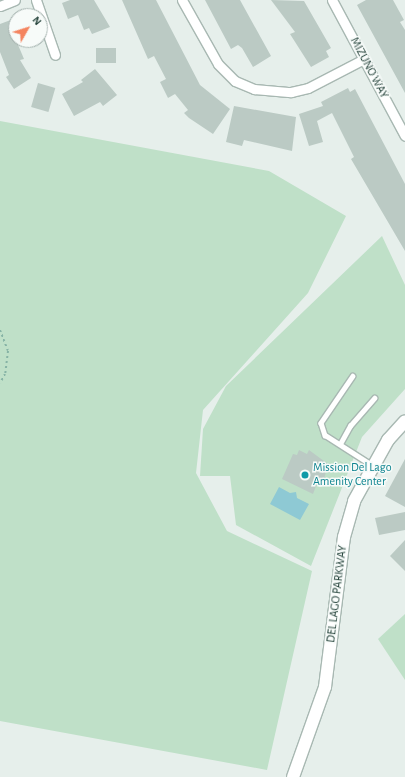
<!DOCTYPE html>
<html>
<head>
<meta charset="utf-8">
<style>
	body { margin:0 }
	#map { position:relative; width:405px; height:777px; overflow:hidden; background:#e6efeb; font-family:"Alegreya Sans",sans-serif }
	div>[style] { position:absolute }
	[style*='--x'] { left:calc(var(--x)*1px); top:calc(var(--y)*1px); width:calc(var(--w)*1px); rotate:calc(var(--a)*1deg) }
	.green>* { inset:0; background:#bfe0c8 }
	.water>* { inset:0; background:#8ec9d4 }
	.building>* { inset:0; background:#bbcac4; transform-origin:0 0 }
	.path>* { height:2px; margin-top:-1px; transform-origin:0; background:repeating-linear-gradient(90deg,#86b3a5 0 2px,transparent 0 5px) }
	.roads { filter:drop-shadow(1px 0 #a8b8b2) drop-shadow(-1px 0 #a8b8b2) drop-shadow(0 1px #a8b8b2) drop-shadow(0 -1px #a8b8b2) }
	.service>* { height:4.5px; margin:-2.25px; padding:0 2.25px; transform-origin:2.25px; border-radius:2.25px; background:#fff }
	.minor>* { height:9px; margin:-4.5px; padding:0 4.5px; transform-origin:4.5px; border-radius:4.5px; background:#fff }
	.tertiary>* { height:12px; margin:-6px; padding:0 6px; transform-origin:6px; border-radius:6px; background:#fff }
	.dots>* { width:11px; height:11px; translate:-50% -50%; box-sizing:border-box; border:2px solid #f7fbf9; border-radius:50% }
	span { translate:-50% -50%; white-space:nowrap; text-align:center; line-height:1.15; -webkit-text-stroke:3px #f7fbf9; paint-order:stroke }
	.street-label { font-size:12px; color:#24423a }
	.culture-label { font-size:12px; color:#0d838f }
	.left { translate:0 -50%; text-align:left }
	.north { position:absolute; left:8px; top:8px; width:40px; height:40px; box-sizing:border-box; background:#f7fbf9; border:1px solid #a3b1ad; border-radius:50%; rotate:51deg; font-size:11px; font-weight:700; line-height:16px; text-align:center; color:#24423a }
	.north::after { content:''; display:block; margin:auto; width:14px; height:18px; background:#f4845f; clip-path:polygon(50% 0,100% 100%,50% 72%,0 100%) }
</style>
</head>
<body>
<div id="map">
	<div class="green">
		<i style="clip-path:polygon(0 121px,269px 171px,346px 216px,308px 293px,203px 410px,196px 473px,227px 531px,312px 571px,267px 770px,0 721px)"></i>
		<i style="clip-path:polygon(382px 236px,405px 285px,405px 389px,362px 437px,311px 566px,236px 525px,230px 476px,200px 476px,203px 429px,226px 386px)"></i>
		<i style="clip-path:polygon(405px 614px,405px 680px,378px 639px)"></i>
	</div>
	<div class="water">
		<i style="clip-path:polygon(279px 487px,290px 493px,296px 492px,297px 498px,309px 504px,300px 520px,270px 504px)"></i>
	</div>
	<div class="building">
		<i style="clip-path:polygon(70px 0,94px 0,110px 27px,92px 34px,89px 28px,84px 30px,78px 15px,68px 19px,62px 3px)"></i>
		<i style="clip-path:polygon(122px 0,156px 0,200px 85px,230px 109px,213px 134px,189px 118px,184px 113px,188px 110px,175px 94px,168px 98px,160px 82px,166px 79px,154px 56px,148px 59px)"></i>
		<i style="clip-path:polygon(205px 0,240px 0,271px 56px,253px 67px,242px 48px,238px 45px,231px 49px)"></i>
		<i style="clip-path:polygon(271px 0,304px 1px,331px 48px,326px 51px,329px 57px,311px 67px,290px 34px,295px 32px)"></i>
		<i style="clip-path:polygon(366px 0,393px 0,404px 20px,400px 22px,405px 30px,405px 93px,357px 5px)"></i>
		<i style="clip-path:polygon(16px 18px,16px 40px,24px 59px,20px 60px,31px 78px,14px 89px,6px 77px,9px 75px,0 52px,0 24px)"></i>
		<i style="left:116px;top:48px;width:15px;height:20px;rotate:90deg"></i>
		<i style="clip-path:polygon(95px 69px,117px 95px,103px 106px,100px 102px,74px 116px,62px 94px,83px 82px,81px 80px)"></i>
		<i style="left:38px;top:83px;width:18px;height:25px;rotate:16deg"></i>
		<i style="clip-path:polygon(348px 88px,350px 92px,355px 89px,405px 184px,405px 251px,351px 159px,354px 157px,332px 113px,317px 121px,323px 142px,309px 146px,299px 114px,323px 106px,321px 102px)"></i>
		<i style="clip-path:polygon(234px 106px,296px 117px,292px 151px,244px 140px,242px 146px,226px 142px)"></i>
		<i style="clip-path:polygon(299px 450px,307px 454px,309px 450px,328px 464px,323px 483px,318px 481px,313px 494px,282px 479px,293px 454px,297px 455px)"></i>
		<i style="clip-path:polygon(405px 459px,405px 507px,385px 496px)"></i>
		<i style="clip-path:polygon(405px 512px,405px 530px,379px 535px,375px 518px)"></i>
		<i style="clip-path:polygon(405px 540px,405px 571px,390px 556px)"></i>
	</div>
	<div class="path">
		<i style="--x:0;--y:330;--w:22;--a:69"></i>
		<i style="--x:8;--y:351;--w:23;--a:97"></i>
		<i style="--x:5;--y:374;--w:10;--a:119"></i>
	</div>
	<div class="roads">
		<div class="service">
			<i style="--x:353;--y:376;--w:57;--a:124.2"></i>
			<i style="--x:321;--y:423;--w:13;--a:72"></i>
			<i style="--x:325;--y:435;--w:56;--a:32.6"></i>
			<i style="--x:340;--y:444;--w:21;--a:-61"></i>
			<i style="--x:350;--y:426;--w:37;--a:-49"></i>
		</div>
		<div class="minor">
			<i style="--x:36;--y:0;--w:58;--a:70.9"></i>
			<i style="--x:182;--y:0;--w:73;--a:60.6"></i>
			<i style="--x:218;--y:64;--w:24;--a:45"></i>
			<i style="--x:235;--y:81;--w:21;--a:23"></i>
			<i style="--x:254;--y:89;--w:37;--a:5"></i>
			<i style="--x:291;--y:92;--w:17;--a:-13"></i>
			<i style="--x:308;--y:88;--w:63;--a:-27.4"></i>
			<i style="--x:332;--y:0;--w:154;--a:61.8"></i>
			<i style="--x:0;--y:6;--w:16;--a:-22"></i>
		</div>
		<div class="tertiary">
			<i style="--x:293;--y:777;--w:96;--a:-70.4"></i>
			<i style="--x:325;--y:687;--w:151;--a:-82.8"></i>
			<i style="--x:344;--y:537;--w:37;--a:-74"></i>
			<i style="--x:354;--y:501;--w:70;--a:-60.9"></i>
			<i style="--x:388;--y:440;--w:25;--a:-48"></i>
		</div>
	</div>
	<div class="dots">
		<i style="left:305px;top:475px;background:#0f9aa8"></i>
	</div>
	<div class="street-label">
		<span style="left:369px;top:68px;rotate:62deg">MIZUNO WAY</span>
		<span style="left:337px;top:594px;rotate:-83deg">DEL LAGO PARKWAY</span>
	</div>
	<div class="culture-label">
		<span class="left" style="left:313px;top:475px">Mission Del Lago<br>Amenity Center</span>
	</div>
	<div class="north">N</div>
</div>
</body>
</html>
